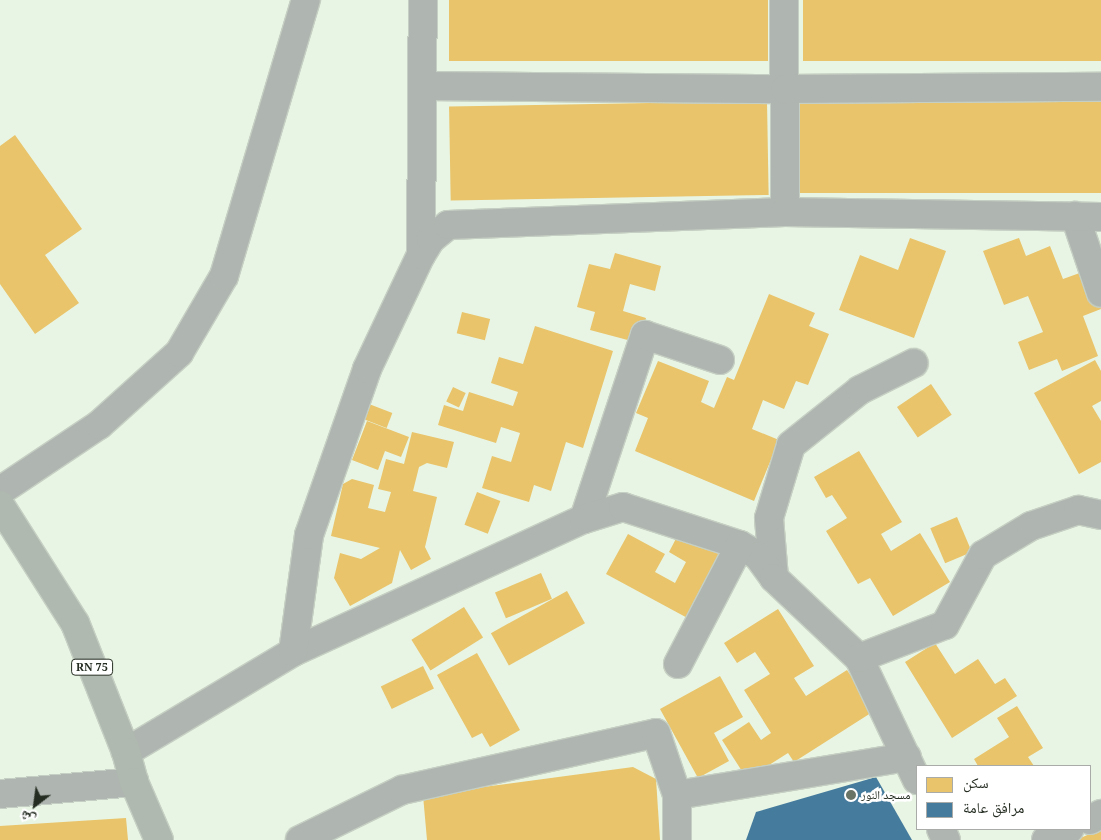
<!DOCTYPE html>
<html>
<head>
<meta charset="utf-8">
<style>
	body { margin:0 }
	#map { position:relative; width:1101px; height:840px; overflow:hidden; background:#e8f5e4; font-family:"Noto Serif","Noto Naskh Arabic",serif }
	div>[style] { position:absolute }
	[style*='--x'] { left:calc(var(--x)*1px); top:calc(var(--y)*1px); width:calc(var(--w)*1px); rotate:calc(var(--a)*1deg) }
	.homes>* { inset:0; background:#e9c46a; transform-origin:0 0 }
	.public>* { inset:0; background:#457b9d }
	.roads { filter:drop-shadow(1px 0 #c6cfc3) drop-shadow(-1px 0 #c6cfc3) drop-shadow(0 1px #c6cfc3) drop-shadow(0 -1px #c6cfc3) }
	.minor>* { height:28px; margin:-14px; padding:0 14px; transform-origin:14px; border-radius:14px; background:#afb5b0 }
	.major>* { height:28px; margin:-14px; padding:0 14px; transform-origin:14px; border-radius:14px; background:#afb9af }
	.dots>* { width:14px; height:14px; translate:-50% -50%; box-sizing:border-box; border:2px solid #fff; border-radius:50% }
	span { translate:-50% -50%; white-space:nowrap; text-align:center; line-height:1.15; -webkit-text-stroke:5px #fff; paint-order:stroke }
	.shield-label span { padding:1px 4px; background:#fff; border:1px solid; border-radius:4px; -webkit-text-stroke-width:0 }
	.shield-label { font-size:11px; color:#252d22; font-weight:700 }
	.poi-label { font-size:12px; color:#252d22 }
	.left { translate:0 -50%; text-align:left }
	.legend { position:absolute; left:916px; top:765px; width:175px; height:65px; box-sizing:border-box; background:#fff; border:1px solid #a8aba7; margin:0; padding:6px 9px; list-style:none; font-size:15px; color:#252d22 }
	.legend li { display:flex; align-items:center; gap:10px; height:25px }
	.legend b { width:25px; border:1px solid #a8aba7 }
	.north { position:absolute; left:10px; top:780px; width:50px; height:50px; -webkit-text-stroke:4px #fff; paint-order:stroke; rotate:210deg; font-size:14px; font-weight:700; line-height:20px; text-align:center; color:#252d22 }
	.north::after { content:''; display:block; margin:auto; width:18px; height:22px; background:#252d22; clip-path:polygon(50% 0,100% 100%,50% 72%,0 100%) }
</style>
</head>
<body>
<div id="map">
	<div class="homes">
		<i style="left:449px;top:0;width:319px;height:61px"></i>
		<i style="left:803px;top:0;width:298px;height:61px"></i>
		<i style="left:1101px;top:99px;width:94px;height:305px;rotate:90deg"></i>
		<i style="left:767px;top:101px;width:94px;height:318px;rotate:89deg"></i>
		<i style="clip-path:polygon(15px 135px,82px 229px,45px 255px,79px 303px,35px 334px,0 284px,0 146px)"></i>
		<i style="clip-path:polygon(910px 238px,946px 251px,914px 338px,839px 310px,860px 255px,898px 270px)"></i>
		<i style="clip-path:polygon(1019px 238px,1026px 256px,1050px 246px,1063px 279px,1088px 270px,1101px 309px,1083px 316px,1098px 356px,1062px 371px,1057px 359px,1029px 370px,1018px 342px,1043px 332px,1028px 296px,1004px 305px,983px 251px)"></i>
		<i style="clip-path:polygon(615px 253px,661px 266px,655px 291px,630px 284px,623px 311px,646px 318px,639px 343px,590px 330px,595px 312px,577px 307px,589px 264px,610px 269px)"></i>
		<i style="clip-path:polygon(769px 294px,815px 313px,809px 326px,829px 334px,808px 385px,796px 381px,784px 409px,763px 400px,752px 429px,779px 440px,754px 501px,635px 451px,648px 418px,636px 413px,658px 361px,709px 381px,701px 402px,714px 408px,727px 377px,734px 380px)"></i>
		<i style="left:462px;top:312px;width:29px;height:22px;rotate:14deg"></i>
		<i style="clip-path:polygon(535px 326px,613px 351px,583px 448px,566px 442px,551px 491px,534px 485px,529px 502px,482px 488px,492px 456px,511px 462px,520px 433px,501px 427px,496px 443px,438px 425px,444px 405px,463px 411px,469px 392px,513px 406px,518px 392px,491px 383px,499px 357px,523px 364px)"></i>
		<i style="clip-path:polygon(1095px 360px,1101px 371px,1101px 401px,1092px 406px,1101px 421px,1101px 462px,1079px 474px,1034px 393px)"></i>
		<i style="left:931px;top:384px;width:37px;height:41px;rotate:56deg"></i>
		<i style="left:453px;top:387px;width:14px;height:16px;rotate:25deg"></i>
		<i style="left:369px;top:404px;width:25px;height:16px;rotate:21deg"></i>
		<i style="clip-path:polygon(367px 421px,409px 437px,401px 457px,385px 451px,378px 470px,352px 460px)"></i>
		<i style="clip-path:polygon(412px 432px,454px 442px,447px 468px,427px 463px,419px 467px,413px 491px,437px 497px,425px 547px,431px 559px,411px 570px,400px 550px,392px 583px,350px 606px,334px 578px,340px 553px,361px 559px,380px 548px,331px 536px,343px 484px,352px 479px,374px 485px,368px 508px,385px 512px,391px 492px,378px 489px,386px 459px,404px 464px)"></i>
		<i style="clip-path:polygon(859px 451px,902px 522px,881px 534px,891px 551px,920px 533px,950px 582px,893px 616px,870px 578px,858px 584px,826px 531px,847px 518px,832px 495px,826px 498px,814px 477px)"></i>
		<i style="left:477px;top:492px;width:25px;height:35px;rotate:21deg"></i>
		<i style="left:957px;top:517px;width:38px;height:29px;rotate:67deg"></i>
		<i style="clip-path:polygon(680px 531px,727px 557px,693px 621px,606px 574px,628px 534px,665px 554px,655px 572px,675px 583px,686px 562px,669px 552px)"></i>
		<i style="left:541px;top:573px;width:28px;height:50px;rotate:67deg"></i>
		<i style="left:567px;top:591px;width:37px;height:87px;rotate:61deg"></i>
		<i style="left:464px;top:607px;width:36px;height:62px;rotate:58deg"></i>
		<i style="clip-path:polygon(778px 609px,814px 666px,794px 678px,806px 696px,847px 670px,874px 711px,794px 762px,788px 753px,747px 779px,722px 740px,749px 722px,761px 740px,771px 733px,744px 690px,770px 674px,755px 652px,737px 663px,724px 643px)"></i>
		<i style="clip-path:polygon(935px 643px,955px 674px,978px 659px,995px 684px,1005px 678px,1017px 696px,952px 738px,905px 662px)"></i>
		<i style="clip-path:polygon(477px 653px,520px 730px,490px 747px,482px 733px,472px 738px,437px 675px)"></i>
		<i style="left:423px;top:666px;width:25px;height:47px;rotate:64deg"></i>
		<i style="clip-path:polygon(720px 676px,743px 717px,714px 733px,729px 761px,698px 778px,660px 709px)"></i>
		<i style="clip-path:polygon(1017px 706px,1043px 748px,1028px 757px,1034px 766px,978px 766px,974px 759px,1009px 737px,997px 718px)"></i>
		<i style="clip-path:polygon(633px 767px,656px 779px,660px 840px,427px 840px,423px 795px)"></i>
		<i style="clip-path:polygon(126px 818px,128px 840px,0 840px,0 826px)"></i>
		<i style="clip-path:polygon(1101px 829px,1101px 840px,1076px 840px)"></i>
	</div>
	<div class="public">
		<i style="clip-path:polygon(876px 777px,912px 840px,746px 840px,756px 812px)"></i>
	</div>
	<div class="roads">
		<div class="minor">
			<i style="--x:784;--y:0;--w:212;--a:89.7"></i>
			<i style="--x:424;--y:86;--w:361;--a:0.5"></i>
			<i style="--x:785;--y:89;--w:316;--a:-0.4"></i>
			<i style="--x:1075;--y:216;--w:81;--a:71.3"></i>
			<i style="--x:421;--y:255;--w:255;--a:-89.6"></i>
			<i style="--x:0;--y:491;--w:119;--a:-33.7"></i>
			<i style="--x:99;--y:425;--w:108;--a:-42"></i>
			<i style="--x:179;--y:353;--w:89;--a:-59.7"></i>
			<i style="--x:224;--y:276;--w:288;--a:-73.5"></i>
			<i style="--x:584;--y:519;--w:194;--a:-71.7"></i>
			<i style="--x:645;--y:335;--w:79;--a:18.4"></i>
			<i style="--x:774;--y:578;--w:60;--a:-94.8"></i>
			<i style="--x:769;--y:518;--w:76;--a:-73.2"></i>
			<i style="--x:791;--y:445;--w:88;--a:-38.6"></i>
			<i style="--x:860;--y:390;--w:60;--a:-26.6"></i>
			<i style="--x:293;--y:652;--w:320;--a:-24.6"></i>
			<i style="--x:584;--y:519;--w:41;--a:-17.1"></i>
			<i style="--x:623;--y:507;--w:123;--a:18"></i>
			<i style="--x:740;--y:545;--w:21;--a:31"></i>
			<i style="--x:758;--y:556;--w:27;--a:54"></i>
			<i style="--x:774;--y:578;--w:117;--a:43.3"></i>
			<i style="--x:859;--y:658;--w:135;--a:64.6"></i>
			<i style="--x:859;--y:658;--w:92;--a:-21"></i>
			<i style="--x:945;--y:625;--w:80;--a:-61.5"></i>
			<i style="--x:983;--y:555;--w:56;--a:-31.1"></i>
			<i style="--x:1031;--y:526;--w:50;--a:-18.8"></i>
			<i style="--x:1078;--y:510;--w:24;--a:12"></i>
			<i style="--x:678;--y:664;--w:134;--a:-62.5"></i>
			<i style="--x:126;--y:752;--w:195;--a:-30.9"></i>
			<i style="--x:293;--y:652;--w:118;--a:-82.2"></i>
			<i style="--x:309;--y:535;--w:176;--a:-70.7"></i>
			<i style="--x:367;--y:369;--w:126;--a:-64.7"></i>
			<i style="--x:421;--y:255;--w:19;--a:-58"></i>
			<i style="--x:431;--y:239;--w:22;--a:-39"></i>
			<i style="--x:448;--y:225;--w:337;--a:-2.2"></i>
			<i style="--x:785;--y:212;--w:316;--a:0.9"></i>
			<i style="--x:0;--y:794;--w:135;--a:-5.1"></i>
			<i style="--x:1090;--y:820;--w:13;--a:-29"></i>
			<i style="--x:941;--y:829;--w:12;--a:66"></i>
			<i style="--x:300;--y:840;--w:114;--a:-26.1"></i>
			<i style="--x:402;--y:790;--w:260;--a:-12.6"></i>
			<i style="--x:656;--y:733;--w:65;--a:71.3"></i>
			<i style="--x:677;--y:795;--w:233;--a:-9.4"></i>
			<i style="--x:677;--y:840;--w:45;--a:-90"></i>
			<i style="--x:1046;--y:840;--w:26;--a:-25"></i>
		</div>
		<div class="major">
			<i style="--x:0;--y:505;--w:140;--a:57.6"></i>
			<i style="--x:75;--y:623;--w:139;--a:68.4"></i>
			<i style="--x:126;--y:752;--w:31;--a:75"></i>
			<i style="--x:134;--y:782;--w:63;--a:66.7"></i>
		</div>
	</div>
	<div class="dots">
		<i style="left:851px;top:795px;background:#697366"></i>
	</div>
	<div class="shield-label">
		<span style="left:92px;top:667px">RN 75</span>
	</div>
	<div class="poi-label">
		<span class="left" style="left:861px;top:795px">مسجد النور</span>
	</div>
	<ul class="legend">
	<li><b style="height:14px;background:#e9c46a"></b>سكن</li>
	<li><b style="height:14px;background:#457b9d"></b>مرافق عامة</li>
	</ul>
	<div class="north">ش</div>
</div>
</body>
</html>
